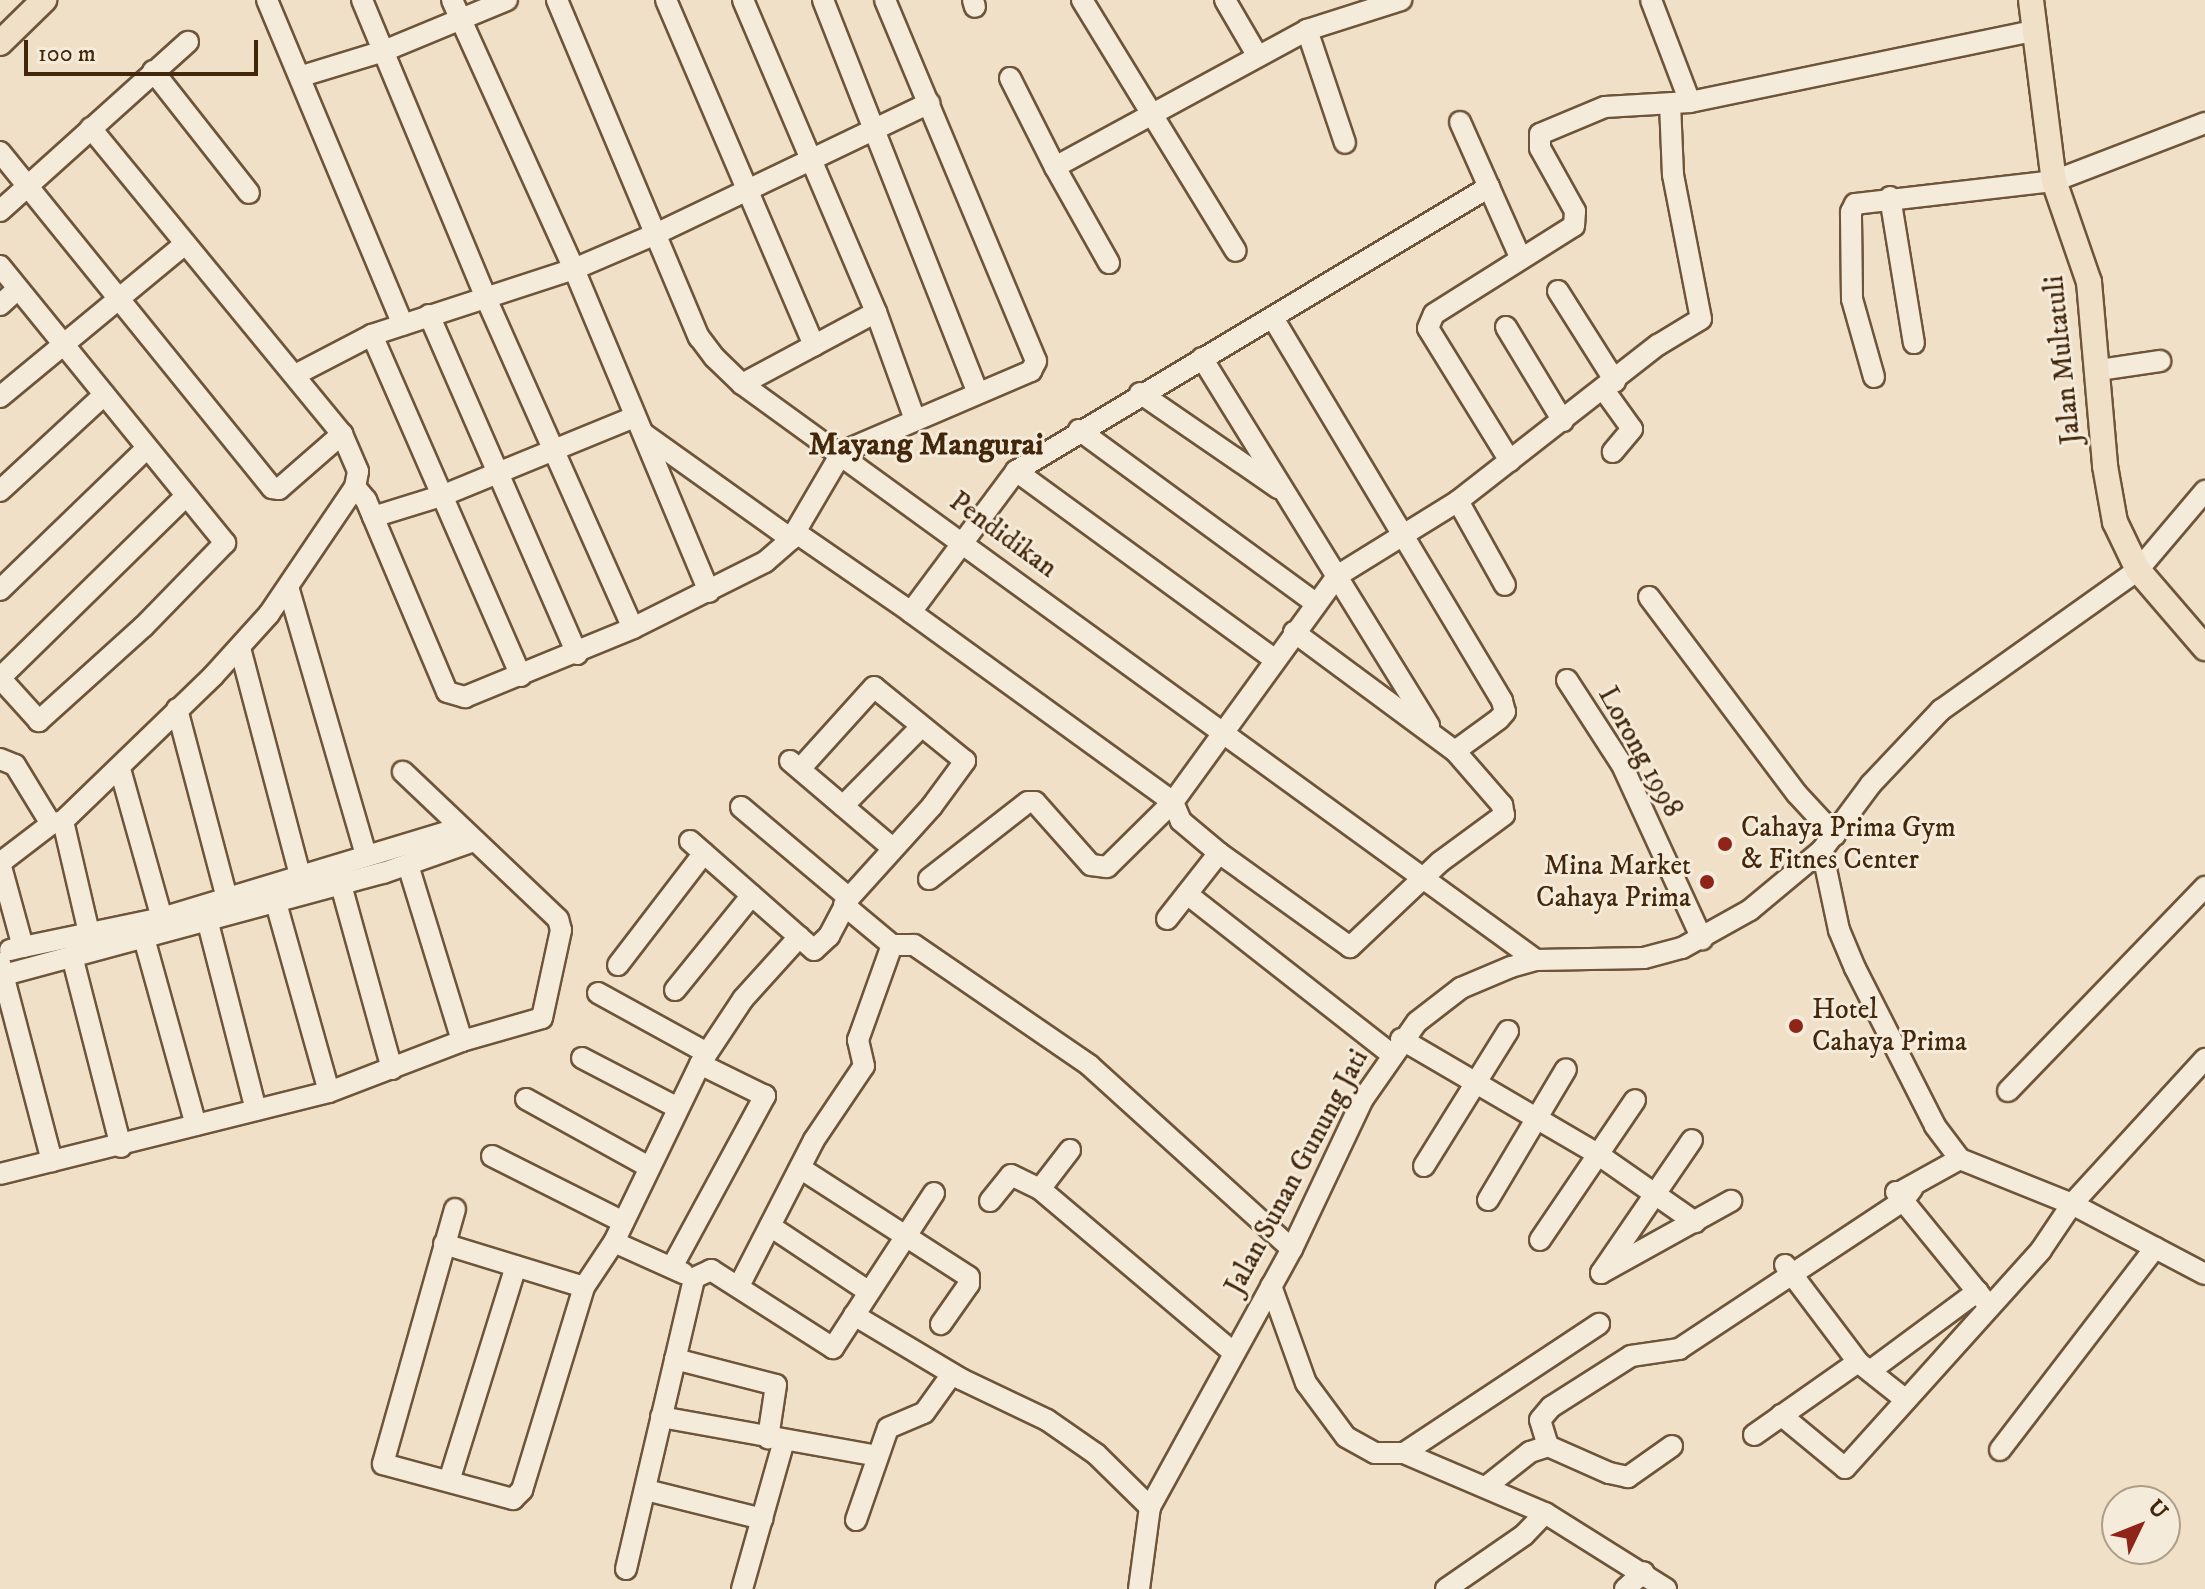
<!DOCTYPE html>
<html>
<head>
<meta charset="utf-8">
<style>
	body { margin:0 }
	#map { position:relative; width:2205px; height:1589px; overflow:hidden; background:#efe0c7; font-family:"IM FELL DW Pica",serif }
	div>[style] { position:absolute }
	[style*='--x'] { left:calc(var(--x)*1px); top:calc(var(--y)*1px); width:calc(var(--w)*1px); rotate:calc(var(--a)*1deg) }
	.roads { filter:drop-shadow(2px 0 #6e5539) drop-shadow(-2px 0 #6e5539) drop-shadow(0 2px #6e5539) drop-shadow(0 -2px #6e5539) }
	.minor>* { height:20px; margin:-10px; padding:0 10px; transform-origin:10px; border-radius:10px; background:#f5ebdb }
	.major>* { height:24px; margin:-12px; padding:0 12px; transform-origin:12px; border-radius:12px; background:#efe0c7 }
	.dots>* { width:22px; height:22px; translate:-50% -50%; box-sizing:border-box; border:4px solid #f5ebdb; border-radius:50% }
	span { translate:-50% -50%; white-space:nowrap; text-align:center; line-height:1.15; -webkit-text-stroke:6px #f5ebdb; paint-order:stroke }
	.street-label { font-size:28px; color:#43270a }
	.poi-label { font-size:28px; color:#43270a }
	.left { translate:0 -50%; text-align:left }
	.right { translate:-100% -50%; text-align:right }
	.quarter-label { font-size:32px; color:#43270a; font-weight:700 }
	.north { position:absolute; left:2101px; top:1485px; width:80px; height:80px; box-sizing:border-box; background:#f5ebdb; border:2px solid #ae9d87; border-radius:50%; rotate:47deg; font-size:22px; font-weight:700; line-height:32px; text-align:center; color:#43270a }
	.north::after { content:''; display:block; margin:auto; width:28px; height:36px; background:#8f2418; clip-path:polygon(50% 0,100% 100%,50% 72%,0 100%) }
	.scale { position:absolute; left:24px; top:40px; width:234px; height:36px; box-sizing:border-box; border:4px solid #43270a; border-top:0; padding-left:10px; font-size:24px; line-height:28px; white-space:nowrap; color:#43270a; -webkit-text-stroke:6px #f5ebdb; paint-order:stroke }
</style>
</head>
<body>
<div id="map">
	<div class="roads">
		<div class="minor">
			<i style="--x:267;--y:0;--w:352;--a:67.3"></i>
			<i style="--x:362;--y:0;--w:321;--a:67.4"></i>
			<i style="--x:485;--y:296;--w:363;--a:66"></i>
			<i style="--x:452;--y:0;--w:295;--a:65.6"></i>
			<i style="--x:574;--y:269;--w:350;--a:67.3"></i>
			<i style="--x:557;--y:0;--w:366;--a:67.2"></i>
			<i style="--x:699;--y:337;--w:25;--a:53"></i>
			<i style="--x:714;--y:357;--w:39;--a:44"></i>
			<i style="--x:742;--y:384;--w:981;--a:35.96"></i>
			<i style="--x:666;--y:0;--w:376;--a:66.8"></i>
			<i style="--x:743;--y:0;--w:339;--a:66.9"></i>
			<i style="--x:876;--y:312;--w:115;--a:70.1"></i>
			<i style="--x:823;--y:0;--w:422;--a:68.5"></i>
			<i style="--x:973;--y:0;--w:7;--a:74"></i>
			<i style="--x:1082;--y:0;--w:294;--a:58.5"></i>
			<i style="--x:1225;--y:0;--w:64;--a:59.8"></i>
			<i style="--x:1651;--y:0;--w:109;--a:69.1"></i>
			<i style="--x:1307;--y:30;--w:119;--a:71.4"></i>
			<i style="--x:153;--y:71;--w:155;--a:51.8"></i>
			<i style="--x:302;--y:76;--w:86;--a:-17"></i>
			<i style="--x:384;--y:51;--w:133;--a:-22.5"></i>
			<i style="--x:1010;--y:78;--w:100;--a:63.2"></i>
			<i style="--x:1460;--y:122;--w:148;--a:66"></i>
			<i style="--x:0;--y:152;--w:432;--a:51"></i>
			<i style="--x:272;--y:488;--w:7;--a:8"></i>
			<i style="--x:279;--y:489;--w:84;--a:-41.1"></i>
			<i style="--x:1890;--y:197;--w:148;--a:80.7"></i>
			<i style="--x:0;--y:211;--w:253;--a:-42"></i>
			<i style="--x:1109;--y:263;--w:110;--a:-119.4"></i>
			<i style="--x:1055;--y:167;--w:287;--a:-28.5"></i>
			<i style="--x:1307;--y:30;--w:99;--a:-17.7"></i>
			<i style="--x:0;--y:266;--w:357;--a:50.9"></i>
			<i style="--x:225;--y:543;--w:116;--a:134.3"></i>
			<i style="--x:144;--y:626;--w:142;--a:137.9"></i>
			<i style="--x:39;--y:721;--w:58;--a:-132.2"></i>
			<i style="--x:1558;--y:291;--w:107;--a:57.7"></i>
			<i style="--x:0;--y:305;--w:24;--a:-42"></i>
			<i style="--x:429;--y:315;--w:370;--a:66.4"></i>
			<i style="--x:1273;--y:318;--w:446;--a:59.1"></i>
			<i style="--x:1502;--y:701;--w:11;--a:75"></i>
			<i style="--x:1505;--y:712;--w:9;--a:131"></i>
			<i style="--x:1499;--y:719;--w:54;--a:144"></i>
			<i style="--x:1506;--y:327;--w:110;--a:58.8"></i>
			<i style="--x:372;--y:335;--w:372;--a:66.4"></i>
			<i style="--x:1202;--y:358;--w:432;--a:58.3"></i>
			<i style="--x:2100;--y:370;--w:61;--a:-8.5"></i>
			<i style="--x:295;--y:375;--w:87;--a:-27.5"></i>
			<i style="--x:372;--y:335;--w:213;--a:-18.1"></i>
			<i style="--x:574;--y:269;--w:91;--a:-23.2"></i>
			<i style="--x:658;--y:233;--w:301;--a:-25.6"></i>
			<i style="--x:1874;--y:377;--w:81;--a:-105.8"></i>
			<i style="--x:1852;--y:299;--w:87;--a:-90.7"></i>
			<i style="--x:1851;--y:212;--w:9;--a:-63"></i>
			<i style="--x:1855;--y:204;--w:200;--a:-6.6"></i>
			<i style="--x:2054;--y:181;--w:162;--a:-21"></i>
			<i style="--x:742;--y:384;--w:152;--a:-28.2"></i>
			<i style="--x:1604;--y:390;--w:48;--a:54.3"></i>
			<i style="--x:1632;--y:429;--w:30;--a:130"></i>
			<i style="--x:1140;--y:393;--w:168;--a:34.5"></i>
			<i style="--x:0;--y:397;--w:240;--a:-39.6"></i>
			<i style="--x:1079;--y:430;--w:293;--a:36.2"></i>
			<i style="--x:644;--y:434;--w:181;--a:35.5"></i>
			<i style="--x:1510;--y:461;--w:156;--a:-121.7"></i>
			<i style="--x:1428;--y:328;--w:15;--a:-67"></i>
			<i style="--x:1434;--y:314;--w:165;--a:-32.2"></i>
			<i style="--x:1574;--y:226;--w:15;--a:-86"></i>
			<i style="--x:1575;--y:211;--w:72;--a:-119.1"></i>
			<i style="--x:1540;--y:148;--w:14;--a:-90"></i>
			<i style="--x:1540;--y:134;--w:70;--a:-22.6"></i>
			<i style="--x:1605;--y:107;--w:85;--a:-3.4"></i>
			<i style="--x:1690;--y:102;--w:350;--a:-11.7"></i>
			<i style="--x:1016;--y:471;--w:319;--a:36.1"></i>
			<i style="--x:355;--y:487;--w:17;--a:50"></i>
			<i style="--x:366;--y:500;--w:208;--a:67.1"></i>
			<i style="--x:447;--y:692;--w:19;--a:16"></i>
			<i style="--x:465;--y:697;--w:182;--a:-22.3"></i>
			<i style="--x:633;--y:628;--w:148;--a:-26.6"></i>
			<i style="--x:765;--y:562;--w:35;--a:-41"></i>
			<i style="--x:791;--y:539;--w:101;--a:-59.6"></i>
			<i style="--x:842;--y:452;--w:206;--a:-23.2"></i>
			<i style="--x:1031;--y:371;--w:11;--a:-63"></i>
			<i style="--x:1036;--y:361;--w:391;--a:-112.7"></i>
			<i style="--x:0;--y:491;--w:142;--a:-42.7"></i>
			<i style="--x:1458;--y:501;--w:96;--a:60.8"></i>
			<i style="--x:373;--y:517;--w:74;--a:-17.2"></i>
			<i style="--x:444;--y:495;--w:205;--a:-22.3"></i>
			<i style="--x:795;--y:532;--w:141;--a:34.6"></i>
			<i style="--x:0;--y:590;--w:204;--a:-44"></i>
			<i style="--x:289;--y:590;--w:276;--a:73.8"></i>
			<i style="--x:1649;--y:597;--w:246;--a:53.1"></i>
			<i style="--x:1797;--y:794;--w:56;--a:47.2"></i>
			<i style="--x:1294;--y:632;--w:200;--a:36.5"></i>
			<i style="--x:1455;--y:751;--w:72;--a:49"></i>
			<i style="--x:1502;--y:805;--w:10;--a:79"></i>
			<i style="--x:1504;--y:815;--w:79;--a:143.7"></i>
			<i style="--x:1440;--y:862;--w:124;--a:136.6"></i>
			<i style="--x:1350;--y:947;--w:161;--a:-144.3"></i>
			<i style="--x:1219;--y:853;--w:50;--a:-139.9"></i>
			<i style="--x:1181;--y:821;--w:21;--a:-113"></i>
			<i style="--x:1173;--y:802;--w:324;--a:-144.1"></i>
			<i style="--x:911;--y:612;--w:176;--a:-53.3"></i>
			<i style="--x:1016;--y:471;--w:552;--a:-30.98"></i>
			<i style="--x:240;--y:648;--w:235;--a:75.2"></i>
			<i style="--x:0;--y:678;--w:259;--a:-44.4"></i>
			<i style="--x:1567;--y:680;--w:101;--a:57.1"></i>
			<i style="--x:1622;--y:765;--w:192;--a:65.3"></i>
			<i style="--x:177;--y:709;--w:208;--a:75.2"></i>
			<i style="--x:0;--y:759;--w:16;--a:22"></i>
			<i style="--x:15;--y:765;--w:69;--a:58.6"></i>
			<i style="--x:51;--y:824;--w:12;--a:-14"></i>
			<i style="--x:63;--y:821;--w:209;--a:-44"></i>
			<i style="--x:213;--y:676;--w:84;--a:-47.9"></i>
			<i style="--x:269;--y:614;--w:153;--a:-55.9"></i>
			<i style="--x:355;--y:487;--w:16;--a:-79"></i>
			<i style="--x:358;--y:471;--w:40;--a:-113.4"></i>
			<i style="--x:342;--y:434;--w:396;--a:-129.4"></i>
			<i style="--x:790;--y:761;--w:133;--a:40.4"></i>
			<i style="--x:120;--y:769;--w:155;--a:74.3"></i>
			<i style="--x:843;--y:806;--w:111;--a:-45.4"></i>
			<i style="--x:741;--y:807;--w:141;--a:40.1"></i>
			<i style="--x:63;--y:821;--w:115;--a:76.9"></i>
			<i style="--x:690;--y:841;--w:165;--a:41.3"></i>
			<i style="--x:814;--y:950;--w:21;--a:-43"></i>
			<i style="--x:829;--y:936;--w:43;--a:-62.2"></i>
			<i style="--x:849;--y:898;--w:124;--a:-47.9"></i>
			<i style="--x:932;--y:806;--w:56;--a:-53.7"></i>
			<i style="--x:965;--y:761;--w:117;--a:-140.9"></i>
			<i style="--x:874;--y:687;--w:110;--a:132.1"></i>
			<i style="--x:1822;--y:850;--w:82;--a:78"></i>
			<i style="--x:1839;--y:930;--w:41;--a:67.2"></i>
			<i style="--x:1855;--y:968;--w:177;--a:63.1"></i>
			<i style="--x:1935;--y:1126;--w:41;--a:52.9"></i>
			<i style="--x:1960;--y:1159;--w:121;--a:21.9"></i>
			<i style="--x:2072;--y:1204;--w:150;--a:27.8"></i>
			<i style="--x:408;--y:865;--w:184;--a:72.9"></i>
			<i style="--x:929;--y:879;--w:125;--a:-37.9"></i>
			<i style="--x:1028;--y:802;--w:7;--a:0"></i>
			<i style="--x:1035;--y:802;--w:84;--a:48.4"></i>
			<i style="--x:1091;--y:865;--w:16;--a:7"></i>
			<i style="--x:1107;--y:867;--w:93;--a:-44.6"></i>
			<i style="--x:1173;--y:802;--w:279;--a:-54"></i>
			<i style="--x:1337;--y:576;--w:142;--a:-31.8"></i>
			<i style="--x:1458;--y:501;--w:254;--a:-38"></i>
			<i style="--x:1658;--y:345;--w:50;--a:-31.2"></i>
			<i style="--x:1701;--y:319;--w:147;--a:-101"></i>
			<i style="--x:1673;--y:175;--w:71;--a:-92.4"></i>
			<i style="--x:341;--y:885;--w:191;--a:74.5"></i>
			<i style="--x:1187;--y:894;--w:258;--a:38.1"></i>
			<i style="--x:276;--y:903;--w:196;--a:74.3"></i>
			<i style="--x:844;--y:905;--w:62;--a:39.8"></i>
			<i style="--x:1167;--y:919;--w:84;--a:-51.8"></i>
			<i style="--x:208;--y:923;--w:193;--a:75.6"></i>
			<i style="--x:144;--y:938;--w:194;--a:74.5"></i>
			<i style="--x:892;--y:945;--w:22;--a:0"></i>
			<i style="--x:914;--y:945;--w:212;--a:34.4"></i>
			<i style="--x:1089;--y:1065;--w:274;--a:42.2"></i>
			<i style="--x:23;--y:947;--w:142;--a:-11.8"></i>
			<i style="--x:162;--y:918;--w:312;--a:-16.8"></i>
			<i style="--x:10;--y:950;--w:13;--a:-13"></i>
			<i style="--x:23;--y:947;--w:87;--a:-105.3"></i>
			<i style="--x:0;--y:863;--w:64;--a:-37.4"></i>
			<i style="--x:72;--y:956;--w:197;--a:75.6"></i>
			<i style="--x:0;--y:963;--w:205;--a:75.3"></i>
			<i style="--x:618;--y:965;--w:141;--a:-52.5"></i>
			<i style="--x:0;--y:976;--w:397;--a:-15.1"></i>
			<i style="--x:383;--y:873;--w:96;--a:-19.4"></i>
			<i style="--x:675;--y:990;--w:122;--a:-51"></i>
			<i style="--x:598;--y:993;--w:124;--a:28.8"></i>
			<i style="--x:1401;--y:1039;--w:226;--a:30.3"></i>
			<i style="--x:1596;--y:1153;--w:121;--a:34.9"></i>
			<i style="--x:582;--y:1058;--w:108;--a:27.5"></i>
			<i style="--x:2008;--y:1091;--w:284;--a:-46"></i>
			<i style="--x:526;--y:1099;--w:141;--a:28.9"></i>
			<i style="--x:1070;--y:1150;--w:49;--a:127.6"></i>
			<i style="--x:1040;--y:1189;--w:253;--a:40.2"></i>
			<i style="--x:492;--y:1156;--w:147;--a:26.7"></i>
			<i style="--x:1424;--y:1166;--w:159;--a:-58.1"></i>
			<i style="--x:800;--y:1168;--w:201;--a:32.8"></i>
			<i style="--x:969;--y:1277;--w:7;--a:90"></i>
			<i style="--x:969;--y:1284;--w:49;--a:125"></i>
			<i style="--x:0;--y:1174;--w:339;--a:-14"></i>
			<i style="--x:329;--y:1092;--w:142;--a:-21"></i>
			<i style="--x:462;--y:1041;--w:83;--a:-16"></i>
			<i style="--x:542;--y:1018;--w:90;--a:-77.8"></i>
			<i style="--x:561;--y:930;--w:11;--a:-105"></i>
			<i style="--x:558;--y:919;--w:214;--a:-136.5"></i>
			<i style="--x:1902;--y:1191;--w:66;--a:-28.9"></i>
			<i style="--x:1896;--y:1192;--w:147;--a:50.8"></i>
			<i style="--x:1488;--y:1200;--w:152;--a:-59.2"></i>
			<i style="--x:990;--y:1201;--w:33;--a:-51"></i>
			<i style="--x:1011;--y:1175;--w:32;--a:26"></i>
			<i style="--x:455;--y:1209;--w:265;--a:105.8"></i>
			<i style="--x:383;--y:1464;--w:135;--a:15.1"></i>
			<i style="--x:513;--y:1499;--w:13;--a:-45"></i>
			<i style="--x:522;--y:1490;--w:212;--a:-73"></i>
			<i style="--x:584;--y:1287;--w:54;--a:-56.3"></i>
			<i style="--x:614;--y:1242;--w:198;--a:-64.2"></i>
			<i style="--x:700;--y:1064;--w:78;--a:-56.5"></i>
			<i style="--x:743;--y:999;--w:84;--a:-47.9"></i>
			<i style="--x:770;--y:1226;--w:118;--a:33.6"></i>
			<i style="--x:1540;--y:1240;--w:169;--a:-55.8"></i>
			<i style="--x:614;--y:1242;--w:76;--a:24.2"></i>
			<i style="--x:444;--y:1244;--w:146;--a:17.1"></i>
			<i style="--x:1785;--y:1265;--w:121;--a:53"></i>
			<i style="--x:1858;--y:1362;--w:61;--a:38.4"></i>
			<i style="--x:672;--y:1267;--w:195;--a:-61.5"></i>
			<i style="--x:765;--y:1096;--w:72;--a:-153.8"></i>
			<i style="--x:1601;--y:1273;--w:161;--a:-55.6"></i>
			<i style="--x:1601;--y:1273;--w:149;--a:-29"></i>
			<i style="--x:739;--y:1286;--w:164;--a:-62.8"></i>
			<i style="--x:814;--y:1140;--w:89;--a:-56"></i>
			<i style="--x:864;--y:1066;--w:27;--a:-103"></i>
			<i style="--x:858;--y:1040;--w:101;--a:-70.3"></i>
			<i style="--x:1271;--y:1286;--w:103;--a:70.2"></i>
			<i style="--x:1306;--y:1383;--w:67;--a:53.5"></i>
			<i style="--x:1346;--y:1437;--w:33;--a:29"></i>
			<i style="--x:1375;--y:1453;--w:29;--a:0"></i>
			<i style="--x:1404;--y:1453;--w:153;--a:23.1"></i>
			<i style="--x:1545;--y:1513;--w:143;--a:32.1"></i>
			<i style="--x:854;--y:1315;--w:125;--a:30.9"></i>
			<i style="--x:961;--y:1379;--w:95;--a:25.5"></i>
			<i style="--x:1047;--y:1420;--w:60;--a:34.8"></i>
			<i style="--x:1096;--y:1454;--w:76;--a:44.5"></i>
			<i style="--x:675;--y:1359;--w:104;--a:14.4"></i>
			<i style="--x:776;--y:1385;--w:54;--a:98.6"></i>
			<i style="--x:1870;--y:1371;--w:134;--a:-36.5"></i>
			<i style="--x:1781;--y:1415;--w:83;--a:39.6"></i>
			<i style="--x:1845;--y:1468;--w:293;--a:-48"></i>
			<i style="--x:2041;--y:1250;--w:55;--a:-56"></i>
			<i style="--x:2072;--y:1204;--w:197;--a:-47.5"></i>
			<i style="--x:661;--y:1417;--w:219;--a:10.2"></i>
			<i style="--x:1754;--y:1435;--w:127;--a:-35.1"></i>
			<i style="--x:1672;--y:1446;--w:54;--a:144.8"></i>
			<i style="--x:1628;--y:1477;--w:19;--a:-168"></i>
			<i style="--x:1609;--y:1473;--w:67;--a:-156.1"></i>
			<i style="--x:1548;--y:1446;--w:27;--a:-107"></i>
			<i style="--x:1540;--y:1420;--w:17;--a:-50"></i>
			<i style="--x:1551;--y:1407;--w:95;--a:-32.5"></i>
			<i style="--x:1631;--y:1356;--w:49;--a:-8.3"></i>
			<i style="--x:1679;--y:1349;--w:268;--a:-33.5"></i>
			<i style="--x:1903;--y:1201;--w:15;--a:-53"></i>
			<i style="--x:2000;--y:1450;--w:255;--a:-52.5"></i>
			<i style="--x:1404;--y:1453;--w:234;--a:-33.5"></i>
			<i style="--x:449;--y:1481;--w:225;--a:-72.7"></i>
			<i style="--x:1487;--y:1486;--w:55;--a:-38.3"></i>
			<i style="--x:1530;--y:1452;--w:19;--a:-18"></i>
			<i style="--x:646;--y:1490;--w:120;--a:14"></i>
			<i style="--x:856;--y:1520;--w:97;--a:-70.8"></i>
			<i style="--x:888;--y:1428;--w:39;--a:-23"></i>
			<i style="--x:924;--y:1413;--w:48;--a:-54.3"></i>
			<i style="--x:626;--y:1569;--w:299;--a:-76.8"></i>
			<i style="--x:694;--y:1278;--w:19;--a:-25"></i>
			<i style="--x:711;--y:1270;--w:145;--a:32.6"></i>
			<i style="--x:833;--y:1348;--w:185;--a:-56.9"></i>
			<i style="--x:742;--y:1589;--w:154;--a:-74.2"></i>
			<i style="--x:1139;--y:1589;--w:83;--a:-82.4"></i>
			<i style="--x:1150;--y:1507;--w:294;--a:-61.2"></i>
			<i style="--x:1292;--y:1249;--w:166;--a:-64.7"></i>
			<i style="--x:1363;--y:1099;--w:94;--a:-55"></i>
			<i style="--x:1417;--y:1022;--w:56;--a:-37.7"></i>
			<i style="--x:1461;--y:988;--w:54;--a:-22.8"></i>
			<i style="--x:1511;--y:967;--w:26;--a:-16"></i>
			<i style="--x:1536;--y:960;--w:108;--a:-1.1"></i>
			<i style="--x:1644;--y:958;--w:39;--a:-15"></i>
			<i style="--x:1682;--y:948;--w:78;--a:-29.2"></i>
			<i style="--x:1750;--y:910;--w:94;--a:-39.8"></i>
			<i style="--x:1822;--y:850;--w:82;--a:-53.4"></i>
			<i style="--x:1871;--y:784;--w:102;--a:-46.6"></i>
			<i style="--x:1941;--y:710;--w:242;--a:-35.4"></i>
			<i style="--x:2138;--y:570;--w:104;--a:-49.7"></i>
			<i style="--x:1446;--y:1589;--w:95;--a:-34.7"></i>
			<i style="--x:1524;--y:1535;--w:30;--a:-46"></i>
			<i style="--x:1625;--y:1589;--w:25;--a:-42"></i>
		</div>
		<div class="major">
			<i style="--x:2031;--y:0;--w:182;--a:82.8"></i>
			<i style="--x:2054;--y:181;--w:107;--a:70.9"></i>
			<i style="--x:2089;--y:282;--w:185;--a:85"></i>
			<i style="--x:2105;--y:466;--w:57;--a:79.9"></i>
			<i style="--x:2115;--y:522;--w:53;--a:64.4"></i>
			<i style="--x:2138;--y:570;--w:103;--a:49.3"></i>
			<i style="--x:0;--y:43;--w:62;--a:-44.3"></i>
		</div>
	</div>
	<div class="dots">
		<i style="left:1725px;top:844px;background:#8f2418"></i>
		<i style="left:1707px;top:882px;background:#8f2418"></i>
		<i style="left:1796px;top:1026px;background:#8f2418"></i>
	</div>
	<div class="street-label">
		<span style="left:2063px;top:360px;rotate:-96deg">Jalan Multatuli</span>
		<span style="left:1003px;top:535px;rotate:36deg">Pendidikan</span>
		<span style="left:1640px;top:752px;rotate:61deg">Lorong 1998</span>
		<span style="left:1297px;top:1172px;rotate:-62deg">Jalan Sunan Gunung Jati</span>
	</div>
	<div class="poi-label">
		<span class="left" style="left:1741px;top:844px">Cahaya Prima Gym<br>&amp; Fitnes Center</span>
		<span class="right" style="left:1691px;top:882px">Mina Market<br>Cahaya Prima</span>
		<span class="left" style="left:1812px;top:1026px">Hotel<br>Cahaya Prima</span>
	</div>
	<div class="quarter-label">
		<span style="left:926px;top:445px">Mayang Mangurai</span>
	</div>
	<div class="north">U</div>
	<div class="scale">100 m</div>
</div>
</body>
</html>
